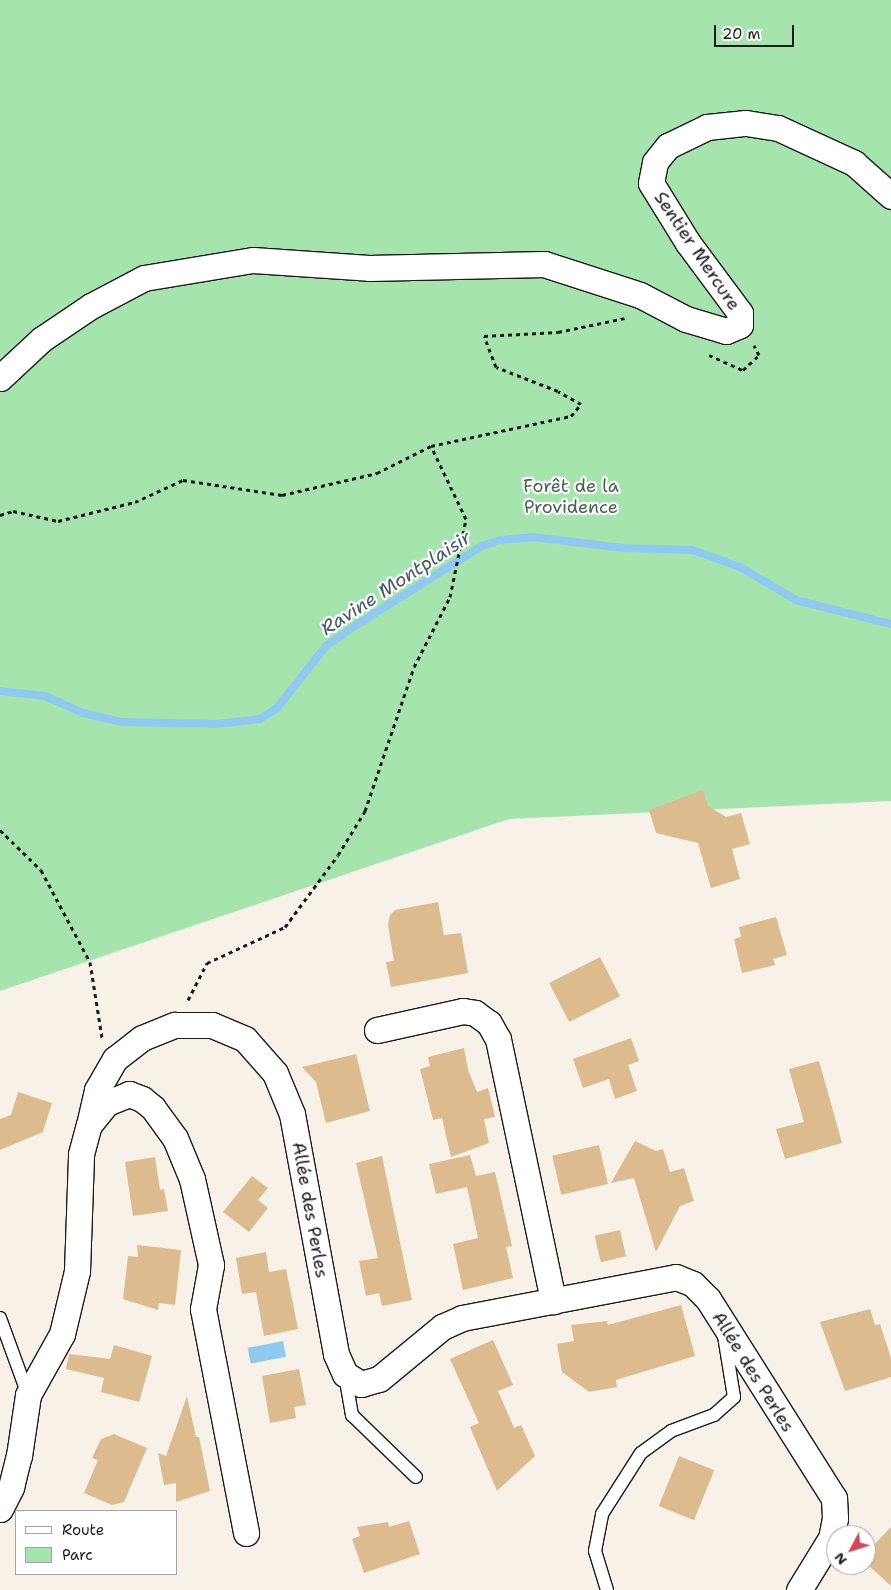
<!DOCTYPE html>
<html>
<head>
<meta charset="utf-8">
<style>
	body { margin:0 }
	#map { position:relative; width:891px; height:1590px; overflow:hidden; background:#f8f1e8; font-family:"Shantell Sans",sans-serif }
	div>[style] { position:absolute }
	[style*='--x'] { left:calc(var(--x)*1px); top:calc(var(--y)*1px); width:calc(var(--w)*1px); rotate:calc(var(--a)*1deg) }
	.green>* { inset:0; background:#a5e5ad }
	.water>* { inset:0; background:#90c9ef; transform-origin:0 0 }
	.stream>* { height:8px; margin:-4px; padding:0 4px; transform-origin:4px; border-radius:4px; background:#90c9ef }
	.building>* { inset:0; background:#dcbb8e; transform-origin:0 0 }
	.path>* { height:3px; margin-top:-1.5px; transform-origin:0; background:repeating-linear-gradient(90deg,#1c1c1c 0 4px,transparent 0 8px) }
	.roads { filter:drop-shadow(1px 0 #1c1c1c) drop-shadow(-1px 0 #1c1c1c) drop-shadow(0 1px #1c1c1c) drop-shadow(0 -1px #1c1c1c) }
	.service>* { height:12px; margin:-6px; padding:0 6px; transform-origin:6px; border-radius:6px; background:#fff }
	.minor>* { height:25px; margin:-12.5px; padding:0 12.5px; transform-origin:12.5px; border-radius:12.5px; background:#fff }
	span { translate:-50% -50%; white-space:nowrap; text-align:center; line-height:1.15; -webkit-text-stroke:4.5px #fff; paint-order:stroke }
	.street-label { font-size:18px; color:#1c1c1c }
	.park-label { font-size:18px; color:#4c624f }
	.water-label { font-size:19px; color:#455966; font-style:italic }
	.legend { position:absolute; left:15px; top:1510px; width:162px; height:65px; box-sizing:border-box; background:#fff; border:1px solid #a4a4a4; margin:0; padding:6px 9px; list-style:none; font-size:15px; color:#1c1c1c }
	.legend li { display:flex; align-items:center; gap:10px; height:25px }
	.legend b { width:25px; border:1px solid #a4a4a4 }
	.north { position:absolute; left:826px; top:1525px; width:50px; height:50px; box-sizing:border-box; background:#fff; border:1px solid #a4a4a4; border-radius:50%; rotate:230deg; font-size:14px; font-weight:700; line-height:20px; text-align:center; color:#1c1c1c }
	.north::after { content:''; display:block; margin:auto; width:18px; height:22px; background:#d1495b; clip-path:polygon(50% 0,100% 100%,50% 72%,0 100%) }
	.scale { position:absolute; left:714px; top:25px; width:80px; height:22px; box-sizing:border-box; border:2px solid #1c1c1c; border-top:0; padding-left:6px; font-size:15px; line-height:18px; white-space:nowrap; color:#1c1c1c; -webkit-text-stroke:4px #fff; paint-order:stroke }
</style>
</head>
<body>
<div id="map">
	<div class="green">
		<i style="clip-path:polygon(0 0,891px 0,891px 801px,509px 819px,0 991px)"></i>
	</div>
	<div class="water">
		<i style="left:283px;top:1341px;width:16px;height:36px;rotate:79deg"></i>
	</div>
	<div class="stream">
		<i style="--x:0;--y:691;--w:45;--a:6.3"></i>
		<i style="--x:45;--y:696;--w:42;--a:24.1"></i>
		<i style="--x:83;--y:713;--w:39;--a:13"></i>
		<i style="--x:121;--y:722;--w:96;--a:1.2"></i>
		<i style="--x:217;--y:724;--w:43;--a:-6.6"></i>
		<i style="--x:260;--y:719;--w:20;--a:-33"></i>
		<i style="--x:277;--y:708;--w:79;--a:-51.7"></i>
		<i style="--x:326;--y:646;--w:39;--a:-35"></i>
		<i style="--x:358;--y:624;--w:146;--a:-32.2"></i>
		<i style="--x:482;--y:546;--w:20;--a:-18"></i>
		<i style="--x:501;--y:540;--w:32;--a:-5"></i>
		<i style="--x:533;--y:537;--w:90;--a:7"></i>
		<i style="--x:622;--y:548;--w:70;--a:1.6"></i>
		<i style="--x:692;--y:550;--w:51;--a:19.5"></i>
		<i style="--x:740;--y:567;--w:65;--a:30.5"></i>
		<i style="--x:796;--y:600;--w:98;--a:14.2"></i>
	</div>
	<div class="building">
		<i style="clip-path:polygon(703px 790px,708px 806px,726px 817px,741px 813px,750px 844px,732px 849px,740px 879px,711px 888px,698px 843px,656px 833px,649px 810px)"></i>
		<i style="clip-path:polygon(438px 902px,444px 935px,461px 933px,468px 973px,391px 987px,386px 962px,394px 961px,388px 925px,390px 915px,395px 910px)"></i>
		<i style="clip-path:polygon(776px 917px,787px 955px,773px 959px,775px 965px,742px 973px,734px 939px,741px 937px,739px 927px)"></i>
		<i style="left:600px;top:957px;width:44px;height:57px;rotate:63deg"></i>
		<i style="clip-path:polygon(631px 1038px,639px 1061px,628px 1065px,637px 1091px,615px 1099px,609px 1079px,583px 1088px,573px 1059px)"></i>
		<i style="clip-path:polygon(464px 1048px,468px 1070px,477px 1092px,488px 1088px,495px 1117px,484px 1119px,489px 1143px,451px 1157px,442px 1118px,433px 1120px,420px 1069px,430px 1066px,428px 1057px)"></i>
		<i style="clip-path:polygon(356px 1054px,370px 1111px,326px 1123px,316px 1082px,302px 1067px)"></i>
		<i style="clip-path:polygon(819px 1061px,842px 1143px,785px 1159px,776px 1129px,804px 1122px,789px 1069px)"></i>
		<i style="clip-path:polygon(18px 1092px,52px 1103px,44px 1128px,43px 1132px,0 1150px,0 1119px,11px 1115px)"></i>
		<i style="clip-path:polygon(635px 1141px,656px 1151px,663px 1149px,670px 1172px,684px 1168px,694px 1201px,680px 1206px,656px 1252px,634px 1178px,611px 1183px)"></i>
		<i style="left:599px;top:1145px;width:40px;height:48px;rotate:77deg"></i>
		<i style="clip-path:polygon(470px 1155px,476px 1176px,495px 1172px,512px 1246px,506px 1247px,513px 1278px,463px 1290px,453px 1244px,478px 1238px,467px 1187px,436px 1194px,429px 1164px)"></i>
		<i style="clip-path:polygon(382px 1156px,412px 1300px,382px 1306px,379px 1293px,366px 1296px,359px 1261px,378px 1258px,356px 1163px)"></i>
		<i style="clip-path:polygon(155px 1157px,160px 1190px,164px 1189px,168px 1211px,133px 1216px,125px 1162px)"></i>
		<i style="clip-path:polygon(252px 1176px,268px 1188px,258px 1200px,268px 1208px,249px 1232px,223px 1212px)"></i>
		<i style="left:620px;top:1230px;width:27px;height:26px;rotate:77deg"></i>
		<i style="clip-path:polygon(137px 1245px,181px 1250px,175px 1305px,159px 1303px,158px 1310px,123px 1299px,128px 1256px,138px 1257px)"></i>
		<i style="clip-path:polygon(266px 1252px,269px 1272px,286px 1269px,298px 1329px,264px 1336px,256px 1292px,242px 1294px,236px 1258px)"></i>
		<i style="clip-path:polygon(681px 1305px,695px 1356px,616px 1380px,617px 1387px,589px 1392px,562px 1372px,557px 1344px,574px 1341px,571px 1325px,607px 1321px,608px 1325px)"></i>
		<i style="clip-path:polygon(870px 1309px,875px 1325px,880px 1324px,891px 1358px,891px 1377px,845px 1391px,820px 1322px)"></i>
		<i style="clip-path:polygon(493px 1340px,513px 1385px,498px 1391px,514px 1428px,521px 1425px,535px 1456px,497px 1491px,470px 1427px,479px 1423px,450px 1359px)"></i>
		<i style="clip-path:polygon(114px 1345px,152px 1356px,139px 1402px,101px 1392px,104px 1378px,66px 1369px,69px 1354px,110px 1359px)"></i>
		<i style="clip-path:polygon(299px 1369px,306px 1405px,294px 1407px,296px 1418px,270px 1423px,262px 1376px)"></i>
		<i style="clip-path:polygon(187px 1396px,196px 1437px,199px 1437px,210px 1491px,176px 1502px,176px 1483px,164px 1485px,158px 1453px,166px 1456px)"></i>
		<i style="clip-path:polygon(114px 1434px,147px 1448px,124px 1502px,112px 1505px,84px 1493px,98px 1460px,92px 1458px,101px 1439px)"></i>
		<i style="left:679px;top:1456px;width:38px;height:54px;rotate:22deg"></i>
		<i style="clip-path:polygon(409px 1521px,420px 1554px,364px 1573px,352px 1539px,360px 1536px,357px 1527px,388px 1522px,389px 1527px)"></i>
		<i style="clip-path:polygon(891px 1527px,891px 1586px,866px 1563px,866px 1553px)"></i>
	</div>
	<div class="path">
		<i style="--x:709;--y:355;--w:37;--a:24"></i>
		<i style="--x:743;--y:370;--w:22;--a:-43"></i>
		<i style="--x:759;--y:355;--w:11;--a:-117"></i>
		<i style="--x:0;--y:515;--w:14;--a:-17"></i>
		<i style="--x:13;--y:511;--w:46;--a:12.5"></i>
		<i style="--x:58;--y:521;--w:79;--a:-13.9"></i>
		<i style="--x:135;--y:502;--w:53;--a:-24.6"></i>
		<i style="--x:183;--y:480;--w:100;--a:8.6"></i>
		<i style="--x:282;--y:495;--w:98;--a:-13"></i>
		<i style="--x:377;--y:473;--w:60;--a:-26.6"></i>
		<i style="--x:431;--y:446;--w:143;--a:-12.1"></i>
		<i style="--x:571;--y:416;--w:16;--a:-50"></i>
		<i style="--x:581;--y:404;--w:26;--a:-151"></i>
		<i style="--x:558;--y:391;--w:66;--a:-158.8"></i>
		<i style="--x:496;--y:367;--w:33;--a:-111"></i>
		<i style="--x:484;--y:336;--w:74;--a:-3.1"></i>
		<i style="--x:558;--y:332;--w:68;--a:-11.8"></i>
		<i style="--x:0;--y:830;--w:57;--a:44.3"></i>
		<i style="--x:41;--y:870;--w:104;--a:62"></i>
		<i style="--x:90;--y:962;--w:77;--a:81"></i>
		<i style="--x:188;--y:1000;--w:42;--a:-62.8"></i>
		<i style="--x:207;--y:963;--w:86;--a:-24.8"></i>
		<i style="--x:285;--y:927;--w:89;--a:-53.6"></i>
		<i style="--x:338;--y:855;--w:52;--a:-58.5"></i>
		<i style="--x:365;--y:811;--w:152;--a:-71.2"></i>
		<i style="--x:414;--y:667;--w:79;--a:-62.8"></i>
		<i style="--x:450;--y:597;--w:80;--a:-78.4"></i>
		<i style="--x:466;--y:519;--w:81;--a:-115.6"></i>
	</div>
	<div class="roads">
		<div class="service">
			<i style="--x:0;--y:1318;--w:82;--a:70"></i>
			<i style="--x:345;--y:1375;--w:41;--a:80.1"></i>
			<i style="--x:352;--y:1415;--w:89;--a:44.1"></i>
			<i style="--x:607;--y:1590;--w:41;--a:-107.1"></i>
			<i style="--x:595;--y:1551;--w:38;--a:-79"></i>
			<i style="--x:602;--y:1514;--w:72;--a:-57.4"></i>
			<i style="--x:641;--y:1453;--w:37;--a:-36"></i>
			<i style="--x:671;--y:1431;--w:46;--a:-20.4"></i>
			<i style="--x:714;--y:1415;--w:27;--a:-42"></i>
			<i style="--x:734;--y:1397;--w:62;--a:-99.3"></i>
		</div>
		<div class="minor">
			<i style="--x:0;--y:378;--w:57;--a:-42.9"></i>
			<i style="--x:42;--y:339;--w:59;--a:-34"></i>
			<i style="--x:91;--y:306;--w:60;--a:-27.8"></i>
			<i style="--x:144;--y:278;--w:110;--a:-9.4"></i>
			<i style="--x:253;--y:260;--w:116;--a:3.9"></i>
			<i style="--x:369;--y:268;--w:175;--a:-1.3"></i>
			<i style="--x:544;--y:264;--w:101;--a:17.9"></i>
			<i style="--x:640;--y:295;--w:52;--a:27.6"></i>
			<i style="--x:686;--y:319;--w:42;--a:16.7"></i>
			<i style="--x:726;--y:331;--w:15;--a:-23"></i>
			<i style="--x:740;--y:325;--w:12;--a:-90"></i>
			<i style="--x:740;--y:313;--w:87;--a:-126.6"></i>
			<i style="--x:688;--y:243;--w:70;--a:-121.7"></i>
			<i style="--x:651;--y:183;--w:21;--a:-79"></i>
			<i style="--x:655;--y:162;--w:21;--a:-51"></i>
			<i style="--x:668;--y:146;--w:43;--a:-26"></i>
			<i style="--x:707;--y:127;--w:39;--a:-6"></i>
			<i style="--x:746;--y:123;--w:32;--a:9"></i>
			<i style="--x:778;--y:128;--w:84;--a:24.7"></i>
			<i style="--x:854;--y:163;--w:50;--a:41.7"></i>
			<i style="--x:377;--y:1030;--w:88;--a:-12.5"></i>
			<i style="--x:463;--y:1011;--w:12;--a:9"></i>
			<i style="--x:475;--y:1013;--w:17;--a:36"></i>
			<i style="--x:489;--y:1023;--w:18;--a:61"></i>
			<i style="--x:498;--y:1039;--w:268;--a:78.1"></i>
			<i style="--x:89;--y:1125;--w:36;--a:-77"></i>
			<i style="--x:97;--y:1090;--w:36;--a:-60"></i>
			<i style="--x:115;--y:1059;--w:34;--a:-38"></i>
			<i style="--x:142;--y:1038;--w:35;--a:-22"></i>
			<i style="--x:175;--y:1025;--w:37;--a:0"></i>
			<i style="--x:212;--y:1025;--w:36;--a:23"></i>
			<i style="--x:245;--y:1039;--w:45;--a:48.6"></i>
			<i style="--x:275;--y:1073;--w:44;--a:67.5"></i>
			<i style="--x:292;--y:1114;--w:244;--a:79.6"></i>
			<i style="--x:336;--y:1354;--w:22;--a:66"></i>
			<i style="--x:345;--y:1374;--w:19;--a:32"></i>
			<i style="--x:361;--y:1384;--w:19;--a:-16"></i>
			<i style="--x:379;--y:1379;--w:82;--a:-39.5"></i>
			<i style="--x:442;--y:1327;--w:22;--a:-24"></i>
			<i style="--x:462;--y:1318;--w:218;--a:-10.8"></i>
			<i style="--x:676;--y:1277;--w:18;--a:22"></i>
			<i style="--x:693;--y:1284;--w:21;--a:45"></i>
			<i style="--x:708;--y:1299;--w:236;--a:57.7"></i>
			<i style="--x:834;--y:1498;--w:20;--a:87"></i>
			<i style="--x:835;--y:1518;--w:20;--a:101"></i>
			<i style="--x:831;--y:1538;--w:61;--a:121.6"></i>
			<i style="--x:0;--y:1509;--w:25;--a:-63"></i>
			<i style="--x:11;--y:1487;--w:32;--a:-76"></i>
			<i style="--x:19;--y:1456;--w:62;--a:-81.6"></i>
			<i style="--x:28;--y:1395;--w:70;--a:-60.9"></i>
			<i style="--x:62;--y:1334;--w:65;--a:-76.6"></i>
			<i style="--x:77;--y:1271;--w:117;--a:-88"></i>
			<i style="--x:81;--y:1154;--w:30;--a:-75"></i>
			<i style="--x:89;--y:1125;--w:28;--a:-51"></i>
			<i style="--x:107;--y:1103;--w:24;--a:-22"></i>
			<i style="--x:129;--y:1094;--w:14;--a:21"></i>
			<i style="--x:142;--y:1099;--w:14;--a:39"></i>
			<i style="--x:153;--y:1108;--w:37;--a:54"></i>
			<i style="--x:175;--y:1138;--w:44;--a:67.5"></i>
			<i style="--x:192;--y:1179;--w:88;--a:77.5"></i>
			<i style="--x:211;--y:1265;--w:45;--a:100.3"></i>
			<i style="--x:203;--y:1309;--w:228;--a:79.1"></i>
		</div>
	</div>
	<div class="street-label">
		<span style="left:697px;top:251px;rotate:56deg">Sentier Mercure</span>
		<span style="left:310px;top:1210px;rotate:80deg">Allée des Perles</span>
		<span style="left:753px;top:1372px;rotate:58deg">Allée des Perles</span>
	</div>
	<div class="park-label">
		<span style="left:571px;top:497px">Forêt de la<br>Providence</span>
	</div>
	<div class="water-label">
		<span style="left:396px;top:583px;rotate:-33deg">Ravine Montplaisir</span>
	</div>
	<ul class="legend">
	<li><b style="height:6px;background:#fff"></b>Route</li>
	<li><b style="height:14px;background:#a5e5ad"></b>Parc</li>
	</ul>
	<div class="north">N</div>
	<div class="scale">20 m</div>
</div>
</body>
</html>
